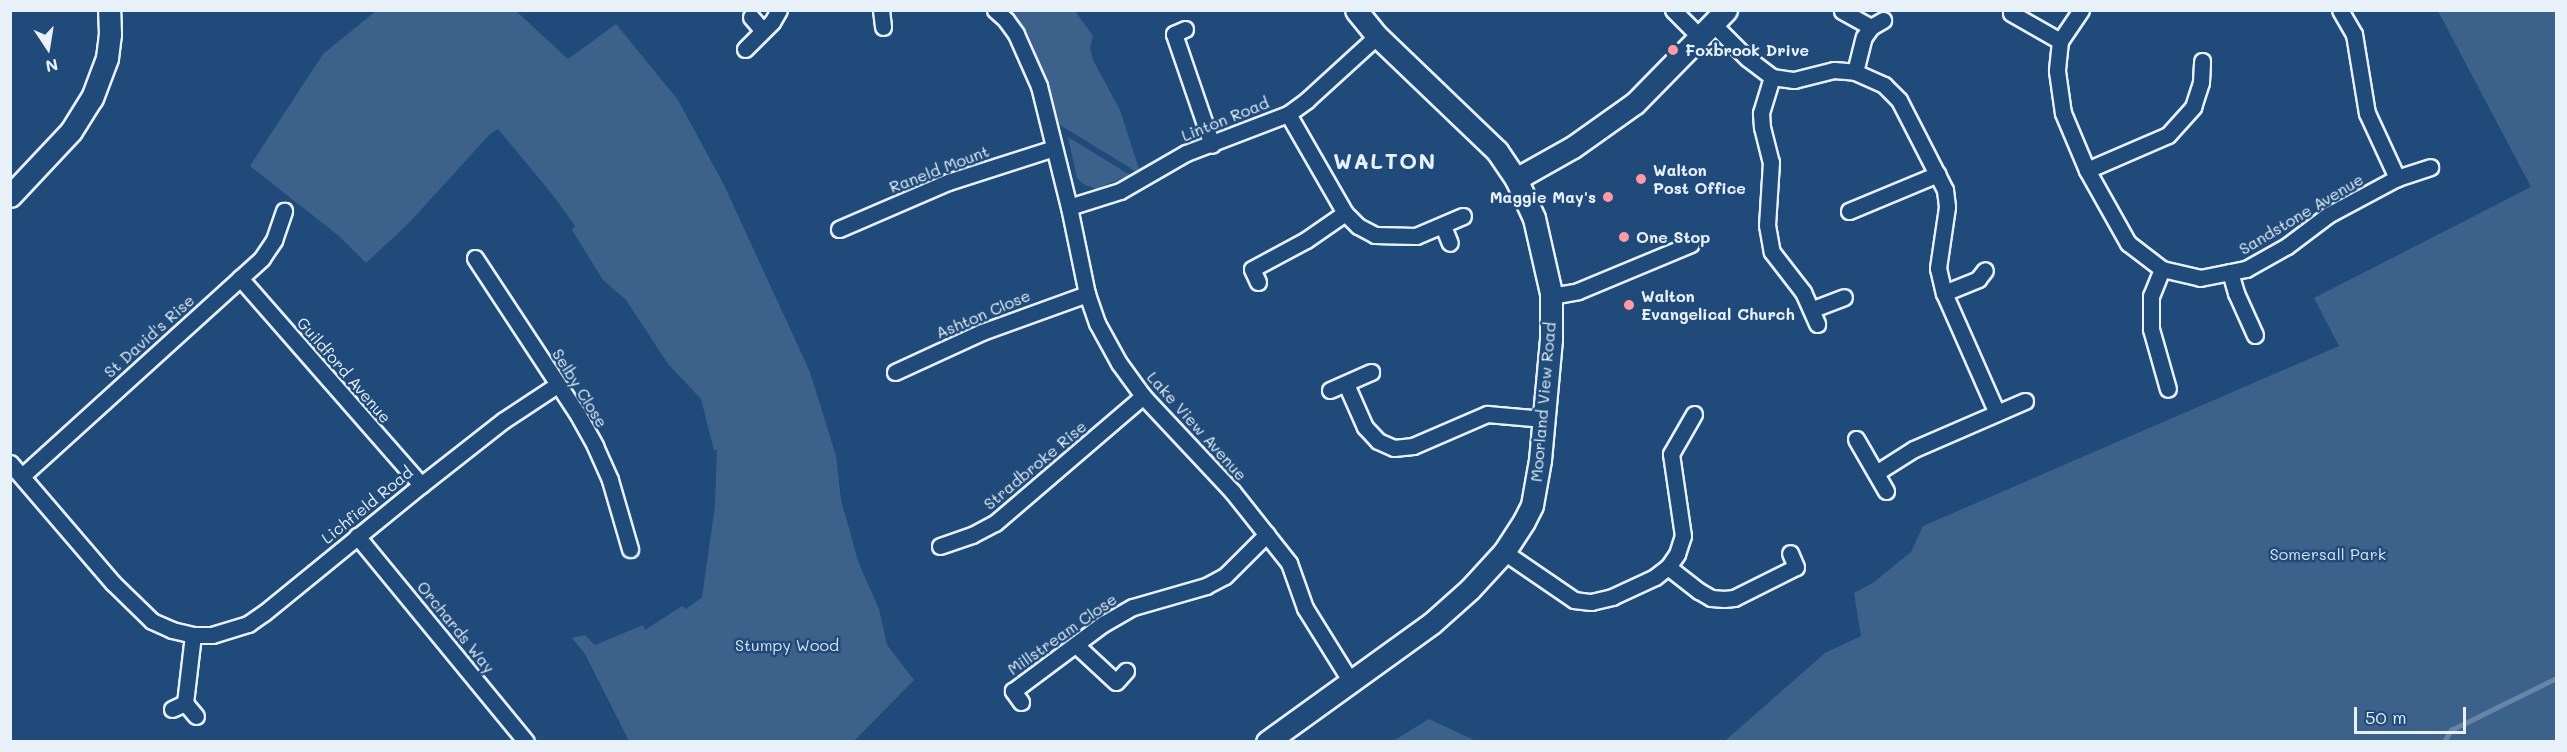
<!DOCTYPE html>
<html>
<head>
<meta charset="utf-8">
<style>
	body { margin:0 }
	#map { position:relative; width:2567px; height:752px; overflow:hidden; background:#1f4a7a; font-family:Mali,sans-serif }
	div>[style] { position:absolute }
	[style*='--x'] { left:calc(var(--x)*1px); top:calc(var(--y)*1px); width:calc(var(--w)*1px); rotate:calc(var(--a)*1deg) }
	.green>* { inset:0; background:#3c628c }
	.stream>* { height:4.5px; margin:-2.25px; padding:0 2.25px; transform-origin:2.25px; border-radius:2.25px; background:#6685a7 }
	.roads { filter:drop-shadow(2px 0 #e8f1f8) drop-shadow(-2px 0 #e8f1f8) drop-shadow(0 2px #e8f1f8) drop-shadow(0 -2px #e8f1f8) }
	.street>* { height:15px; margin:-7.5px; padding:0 7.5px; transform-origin:7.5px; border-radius:7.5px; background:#1f4a7a }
	.secondary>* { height:21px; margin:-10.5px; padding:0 10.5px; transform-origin:10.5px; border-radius:10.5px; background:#1f4a7a }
	.dots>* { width:16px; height:16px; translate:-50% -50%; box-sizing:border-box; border:3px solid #1f4a7a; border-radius:50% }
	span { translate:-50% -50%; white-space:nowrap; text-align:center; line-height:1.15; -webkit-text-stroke:5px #1f4a7a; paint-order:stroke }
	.poi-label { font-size:16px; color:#e8f1f8; font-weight:700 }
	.left { translate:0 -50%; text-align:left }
	.right { translate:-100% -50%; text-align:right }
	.street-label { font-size:16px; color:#e8f1f8 }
	.park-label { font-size:16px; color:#d7e3ed }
	.district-label { font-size:22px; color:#e8f1f8; font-weight:700; letter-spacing:1.5px }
	.frame { position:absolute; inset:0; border:12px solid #e8f1f8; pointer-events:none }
	.north { position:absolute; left:18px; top:18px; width:60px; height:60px; -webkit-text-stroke:4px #1f4a7a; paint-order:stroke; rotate:168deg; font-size:16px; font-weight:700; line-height:24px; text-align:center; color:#e8f1f8 }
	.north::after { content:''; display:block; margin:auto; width:21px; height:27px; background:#e8f1f8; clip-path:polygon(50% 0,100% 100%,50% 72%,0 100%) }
	.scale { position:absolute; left:2354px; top:707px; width:112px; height:27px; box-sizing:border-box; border:3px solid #e8f1f8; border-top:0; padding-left:8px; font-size:18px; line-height:21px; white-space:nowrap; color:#e8f1f8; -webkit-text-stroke:4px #1f4a7a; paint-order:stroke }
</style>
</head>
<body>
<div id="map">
	<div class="green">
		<i style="clip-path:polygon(376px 11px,516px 11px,568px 59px,616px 24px,678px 100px,724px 185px,810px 372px,836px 456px,841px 500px,859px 564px,879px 609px,887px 645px,914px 680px,856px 739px,851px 742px,629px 741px,585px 654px,572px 638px,585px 635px,595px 645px,643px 625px,645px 630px,682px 606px,686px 609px,702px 597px,715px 506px,717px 450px,714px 450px,701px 399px,668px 364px,626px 300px,603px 280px,572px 230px,575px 226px,552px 194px,498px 129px,490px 134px,409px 223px,366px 263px,339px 236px,250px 166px,323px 54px)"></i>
		<i style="clip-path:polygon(1012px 11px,1075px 11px,1093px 36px,1090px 48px,1093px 60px,1120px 110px,1139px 169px,1135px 171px,1060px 125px,1043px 70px,1029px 36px)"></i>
		<i style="clip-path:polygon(2438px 11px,2556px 11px,2556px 741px,1725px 741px,1825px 653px,1861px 636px,1854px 593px,1874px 582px,1911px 552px,1923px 526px,2339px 346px,2314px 298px,2531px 187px)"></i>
		<i style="clip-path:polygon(1068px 137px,1130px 175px,1096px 189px,1083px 184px,1077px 178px)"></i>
		<i style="clip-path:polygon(1429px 719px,1474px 740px,1475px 741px,1393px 741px)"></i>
	</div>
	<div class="stream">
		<i style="--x:2444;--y:742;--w:14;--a:-60"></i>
		<i style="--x:2451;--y:730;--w:117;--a:-26.3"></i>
	</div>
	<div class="roads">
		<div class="street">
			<i style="--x:881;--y:10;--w:17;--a:83"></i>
			<i style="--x:995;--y:10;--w:15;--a:42"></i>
			<i style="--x:1006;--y:20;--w:17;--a:54"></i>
			<i style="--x:1016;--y:34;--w:57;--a:66.1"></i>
			<i style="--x:1039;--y:86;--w:125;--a:76.1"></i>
			<i style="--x:1069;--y:207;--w:89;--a:78.3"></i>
			<i style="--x:1087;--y:294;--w:31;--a:71"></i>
			<i style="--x:1097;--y:323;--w:46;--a:61.2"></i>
			<i style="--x:1119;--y:363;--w:41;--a:54"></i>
			<i style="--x:1143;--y:396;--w:130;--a:46.9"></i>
			<i style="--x:1232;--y:491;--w:92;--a:51.6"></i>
			<i style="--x:1289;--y:563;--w:48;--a:70.4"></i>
			<i style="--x:1305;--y:608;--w:87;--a:58.1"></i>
			<i style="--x:1673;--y:10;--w:38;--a:45"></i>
			<i style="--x:2081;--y:10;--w:37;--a:124"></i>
			<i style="--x:2060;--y:41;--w:30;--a:96"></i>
			<i style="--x:2057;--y:71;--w:42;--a:81.9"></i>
			<i style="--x:2063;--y:113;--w:62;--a:67.2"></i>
			<i style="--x:2087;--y:170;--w:84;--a:60.7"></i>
			<i style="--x:2128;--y:243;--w:43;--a:37.4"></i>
			<i style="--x:2162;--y:269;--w:39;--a:13"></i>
			<i style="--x:2200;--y:278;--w:47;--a:-11.1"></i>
			<i style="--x:2246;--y:269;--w:47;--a:-29.3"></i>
			<i style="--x:2287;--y:246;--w:51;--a:-37.1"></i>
			<i style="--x:2328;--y:215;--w:78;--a:-28.2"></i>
			<i style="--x:2397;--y:178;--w:35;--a:-18"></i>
			<i style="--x:2340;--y:10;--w:28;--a:60"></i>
			<i style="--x:2354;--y:34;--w:80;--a:80.7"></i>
			<i style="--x:2367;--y:113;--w:72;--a:65.2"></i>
			<i style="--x:1842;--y:11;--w:33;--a:29"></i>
			<i style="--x:1871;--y:27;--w:14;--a:-30"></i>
			<i style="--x:2011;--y:13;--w:56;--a:29.7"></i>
			<i style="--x:751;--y:17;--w:18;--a:49"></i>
			<i style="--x:1713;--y:24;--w:48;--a:45"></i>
			<i style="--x:1747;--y:58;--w:31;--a:37"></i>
			<i style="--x:1772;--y:77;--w:22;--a:8"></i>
			<i style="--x:1794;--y:80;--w:41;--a:-14"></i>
			<i style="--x:1834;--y:70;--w:21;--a:5"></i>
			<i style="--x:1855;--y:72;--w:32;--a:24"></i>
			<i style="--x:1884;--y:85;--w:21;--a:45"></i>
			<i style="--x:1899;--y:100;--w:101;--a:62.9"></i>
			<i style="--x:1945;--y:190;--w:17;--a:83"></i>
			<i style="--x:1947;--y:207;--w:62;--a:98.4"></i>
			<i style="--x:1938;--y:268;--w:26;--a:77"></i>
			<i style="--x:1944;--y:293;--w:131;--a:66.2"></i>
			<i style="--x:1185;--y:29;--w:12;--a:156"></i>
			<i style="--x:1174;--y:34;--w:117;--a:71.1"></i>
			<i style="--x:745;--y:49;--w:38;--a:-45"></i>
			<i style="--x:772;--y:22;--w:14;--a:-60"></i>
			<i style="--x:1855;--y:72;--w:36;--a:-76"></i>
			<i style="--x:1864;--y:37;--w:12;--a:-55"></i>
			<i style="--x:1772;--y:77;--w:38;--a:107"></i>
			<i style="--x:1761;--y:113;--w:14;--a:86"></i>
			<i style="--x:1762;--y:127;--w:36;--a:76"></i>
			<i style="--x:1771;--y:162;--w:63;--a:93.6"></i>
			<i style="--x:1767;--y:225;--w:27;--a:80"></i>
			<i style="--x:1772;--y:252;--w:51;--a:52.2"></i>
			<i style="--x:1803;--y:292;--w:35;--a:66"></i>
			<i style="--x:1288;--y:114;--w:114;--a:60.1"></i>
			<i style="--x:1345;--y:213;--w:18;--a:45"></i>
			<i style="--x:1358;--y:226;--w:19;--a:28"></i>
			<i style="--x:1375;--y:235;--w:41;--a:1.4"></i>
			<i style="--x:1416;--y:236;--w:51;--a:-23.1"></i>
			<i style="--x:2087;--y:170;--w:88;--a:-23.4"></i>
			<i style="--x:2168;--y:135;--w:38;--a:-48"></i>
			<i style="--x:2193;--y:107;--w:26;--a:-72"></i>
			<i style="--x:2201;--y:82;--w:21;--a:-87"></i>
			<i style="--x:1069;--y:207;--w:53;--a:-17.4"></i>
			<i style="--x:1120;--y:191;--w:76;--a:-29.9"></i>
			<i style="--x:1186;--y:153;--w:109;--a:-20.9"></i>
			<i style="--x:1288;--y:114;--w:24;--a:-36"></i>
			<i style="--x:1307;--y:100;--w:95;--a:-42.4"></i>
			<i style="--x:1849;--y:211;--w:96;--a:-22.6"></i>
			<i style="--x:1443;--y:226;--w:18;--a:68"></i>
			<i style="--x:839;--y:229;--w:119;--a:-23.3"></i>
			<i style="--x:948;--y:182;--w:111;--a:-17.8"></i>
			<i style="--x:475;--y:258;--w:186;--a:56.7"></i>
			<i style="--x:577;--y:413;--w:38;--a:61"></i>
			<i style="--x:595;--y:446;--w:37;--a:66"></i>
			<i style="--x:610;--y:480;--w:72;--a:73.8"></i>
			<i style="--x:2162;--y:269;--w:29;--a:112"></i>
			<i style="--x:2151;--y:296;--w:33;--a:90"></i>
			<i style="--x:2151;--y:329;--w:62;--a:74.2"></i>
			<i style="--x:2230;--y:272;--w:22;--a:74"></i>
			<i style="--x:2236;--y:293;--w:46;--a:65.7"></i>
			<i style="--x:240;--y:278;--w:275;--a:48.8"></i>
			<i style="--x:1258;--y:282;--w:14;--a:-115"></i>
			<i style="--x:1252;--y:269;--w:61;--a:-28.2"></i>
			<i style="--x:1306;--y:240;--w:47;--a:-34.7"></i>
			<i style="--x:1944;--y:293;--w:37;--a:-22"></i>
			<i style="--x:1978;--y:279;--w:11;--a:-52"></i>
			<i style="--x:1551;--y:296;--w:27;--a:-10"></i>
			<i style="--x:1578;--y:291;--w:122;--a:-22.6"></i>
			<i style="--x:1813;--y:309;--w:33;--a:-21"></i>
			<i style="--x:895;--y:372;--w:96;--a:-24.7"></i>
			<i style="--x:982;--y:332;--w:112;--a:-19.9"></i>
			<i style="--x:1346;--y:384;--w:47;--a:66.2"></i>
			<i style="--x:1365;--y:427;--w:19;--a:47"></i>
			<i style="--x:1378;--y:441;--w:17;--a:24"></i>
			<i style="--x:1394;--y:448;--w:19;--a:-6"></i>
			<i style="--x:1413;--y:446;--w:81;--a:-23.4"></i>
			<i style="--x:1487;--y:414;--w:57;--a:5"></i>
			<i style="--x:1330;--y:390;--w:45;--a:-23.7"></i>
			<i style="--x:1856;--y:439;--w:60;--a:60"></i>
			<i style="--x:10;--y:463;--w:158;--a:49.4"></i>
			<i style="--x:113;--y:583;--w:54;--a:44.3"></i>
			<i style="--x:152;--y:621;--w:22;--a:24"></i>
			<i style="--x:172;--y:630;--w:22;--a:13"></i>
			<i style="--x:193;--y:635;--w:19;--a:0"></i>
			<i style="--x:212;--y:635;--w:38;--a:-17"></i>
			<i style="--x:248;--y:624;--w:19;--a:-35"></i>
			<i style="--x:264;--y:613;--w:203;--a:-39.2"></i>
			<i style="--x:421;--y:485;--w:105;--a:-38.1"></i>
			<i style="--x:504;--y:420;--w:64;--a:-33.4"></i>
			<i style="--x:1876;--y:473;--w:45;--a:-32.3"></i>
			<i style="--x:1914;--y:449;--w:121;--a:-23.4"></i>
			<i style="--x:22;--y:476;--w:324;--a:-42.2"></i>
			<i style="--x:262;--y:258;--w:22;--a:-56"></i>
			<i style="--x:274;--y:240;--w:31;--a:-71"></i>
			<i style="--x:357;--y:536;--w:266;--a:50.6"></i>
			<i style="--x:940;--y:546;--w:34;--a:-19"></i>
			<i style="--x:972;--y:535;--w:26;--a:-28"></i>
			<i style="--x:995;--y:523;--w:195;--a:-40.6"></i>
			<i style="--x:1504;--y:552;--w:85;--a:34.4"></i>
			<i style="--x:1574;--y:600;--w:17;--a:7"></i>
			<i style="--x:1591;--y:602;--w:22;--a:-13"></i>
			<i style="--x:1612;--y:597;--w:47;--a:-24.9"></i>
			<i style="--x:1655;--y:577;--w:16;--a:-38"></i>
			<i style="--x:1668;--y:567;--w:16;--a:-55"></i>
			<i style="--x:1677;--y:554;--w:19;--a:-72"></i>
			<i style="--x:1683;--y:536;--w:83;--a:-98.3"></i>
			<i style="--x:1671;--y:454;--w:46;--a:-60.1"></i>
			<i style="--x:1668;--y:567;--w:39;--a:38"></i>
			<i style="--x:1699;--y:591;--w:14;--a:30"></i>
			<i style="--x:1711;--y:598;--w:13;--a:4"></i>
			<i style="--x:1724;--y:599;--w:10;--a:-6"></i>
			<i style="--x:1734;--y:598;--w:69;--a:-26.6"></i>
			<i style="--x:1796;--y:567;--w:15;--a:-113"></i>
			<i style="--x:1076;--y:645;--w:54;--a:42.8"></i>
			<i style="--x:1116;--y:682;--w:15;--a:-48"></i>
			<i style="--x:1021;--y:702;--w:14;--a:-126"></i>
			<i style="--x:1013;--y:691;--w:112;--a:-36.7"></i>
			<i style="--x:1103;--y:624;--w:34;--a:-30"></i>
			<i style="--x:1133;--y:607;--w:76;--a:-16"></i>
			<i style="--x:1206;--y:586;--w:21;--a:-28"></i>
			<i style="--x:1225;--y:576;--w:59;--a:-45"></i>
			<i style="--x:185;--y:703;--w:68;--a:-83.3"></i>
			<i style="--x:172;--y:709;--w:14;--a:-25"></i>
			<i style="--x:185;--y:703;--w:17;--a:50"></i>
		</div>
		<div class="secondary">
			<i style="--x:1516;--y:179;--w:65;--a:-29.3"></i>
			<i style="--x:1573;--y:147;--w:76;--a:-35.4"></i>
			<i style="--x:1635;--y:103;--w:130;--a:-45.6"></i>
			<i style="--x:10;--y:196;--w:89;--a:-46.8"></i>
			<i style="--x:71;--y:131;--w:39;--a:-58"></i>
			<i style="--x:92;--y:98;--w:43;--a:-69.4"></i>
			<i style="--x:107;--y:58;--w:24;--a:-83"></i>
			<i style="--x:110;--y:34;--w:24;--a:-92"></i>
			<i style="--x:1267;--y:742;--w:203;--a:-35.8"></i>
			<i style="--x:1432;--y:623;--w:51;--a:-41.8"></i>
			<i style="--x:1470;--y:589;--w:50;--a:-47.4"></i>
			<i style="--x:1504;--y:552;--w:37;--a:-57"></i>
			<i style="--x:1524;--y:521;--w:18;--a:-63"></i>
			<i style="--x:1532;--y:505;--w:46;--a:-79.9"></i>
			<i style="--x:1540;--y:460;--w:121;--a:-84.8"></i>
			<i style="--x:1551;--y:339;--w:46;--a:-90"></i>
			<i style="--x:1551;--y:293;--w:77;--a:-102.8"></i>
			<i style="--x:1534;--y:218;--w:43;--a:-114.8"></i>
			<i style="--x:1516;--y:179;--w:34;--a:-124"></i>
			<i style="--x:1497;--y:151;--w:166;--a:-136.2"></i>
			<i style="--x:1377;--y:36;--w:33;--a:-129"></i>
		</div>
	</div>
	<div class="dots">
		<i style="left:1673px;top:50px;background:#ff9aa2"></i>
		<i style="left:1641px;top:179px;background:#ff9aa2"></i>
		<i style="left:1608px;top:197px;background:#ff9aa2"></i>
		<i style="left:1624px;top:237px;background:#ff9aa2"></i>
		<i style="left:1629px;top:305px;background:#ff9aa2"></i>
	</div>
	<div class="poi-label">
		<span class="left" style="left:1685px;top:50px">Foxbrook Drive</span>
		<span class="left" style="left:1653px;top:179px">Walton<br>Post Office</span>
		<span class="right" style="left:1596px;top:197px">Maggie May's</span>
		<span class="left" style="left:1636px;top:237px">One Stop</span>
		<span class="left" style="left:1641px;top:305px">Walton<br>Evangelical Church</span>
	</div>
	<div class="street-label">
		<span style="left:1225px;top:119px;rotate:-22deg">Linton Road</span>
		<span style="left:939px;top:169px;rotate:-21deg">Raneld Mount</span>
		<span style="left:2301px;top:214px;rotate:-31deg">Sandstone Avenue</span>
		<span style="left:983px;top:314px;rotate:-23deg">Ashton Close</span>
		<span style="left:149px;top:336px;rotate:-42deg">St David's Rise</span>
		<span style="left:344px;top:370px;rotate:49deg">Guildford Avenue</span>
		<span style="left:580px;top:388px;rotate:58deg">Selby Close</span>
		<span style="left:1543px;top:402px;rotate:-85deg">Moorland View Road</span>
		<span style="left:1197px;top:426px;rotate:48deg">Lake View Avenue</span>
		<span style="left:1035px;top:465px;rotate:-40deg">Stradbroke Rise</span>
		<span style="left:367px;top:505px;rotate:-39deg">Lichfield Road</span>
		<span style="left:456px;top:627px;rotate:51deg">Orchards Way</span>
		<span style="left:1062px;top:634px;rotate:-35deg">Millstream Close</span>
	</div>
	<div class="park-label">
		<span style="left:2328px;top:554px">Somersall Park</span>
		<span style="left:787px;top:645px">Stumpy Wood</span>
	</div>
	<div class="district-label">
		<span style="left:1385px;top:161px">WALTON</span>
	</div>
	<div class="frame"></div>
	<div class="north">N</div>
	<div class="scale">50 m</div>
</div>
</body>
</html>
